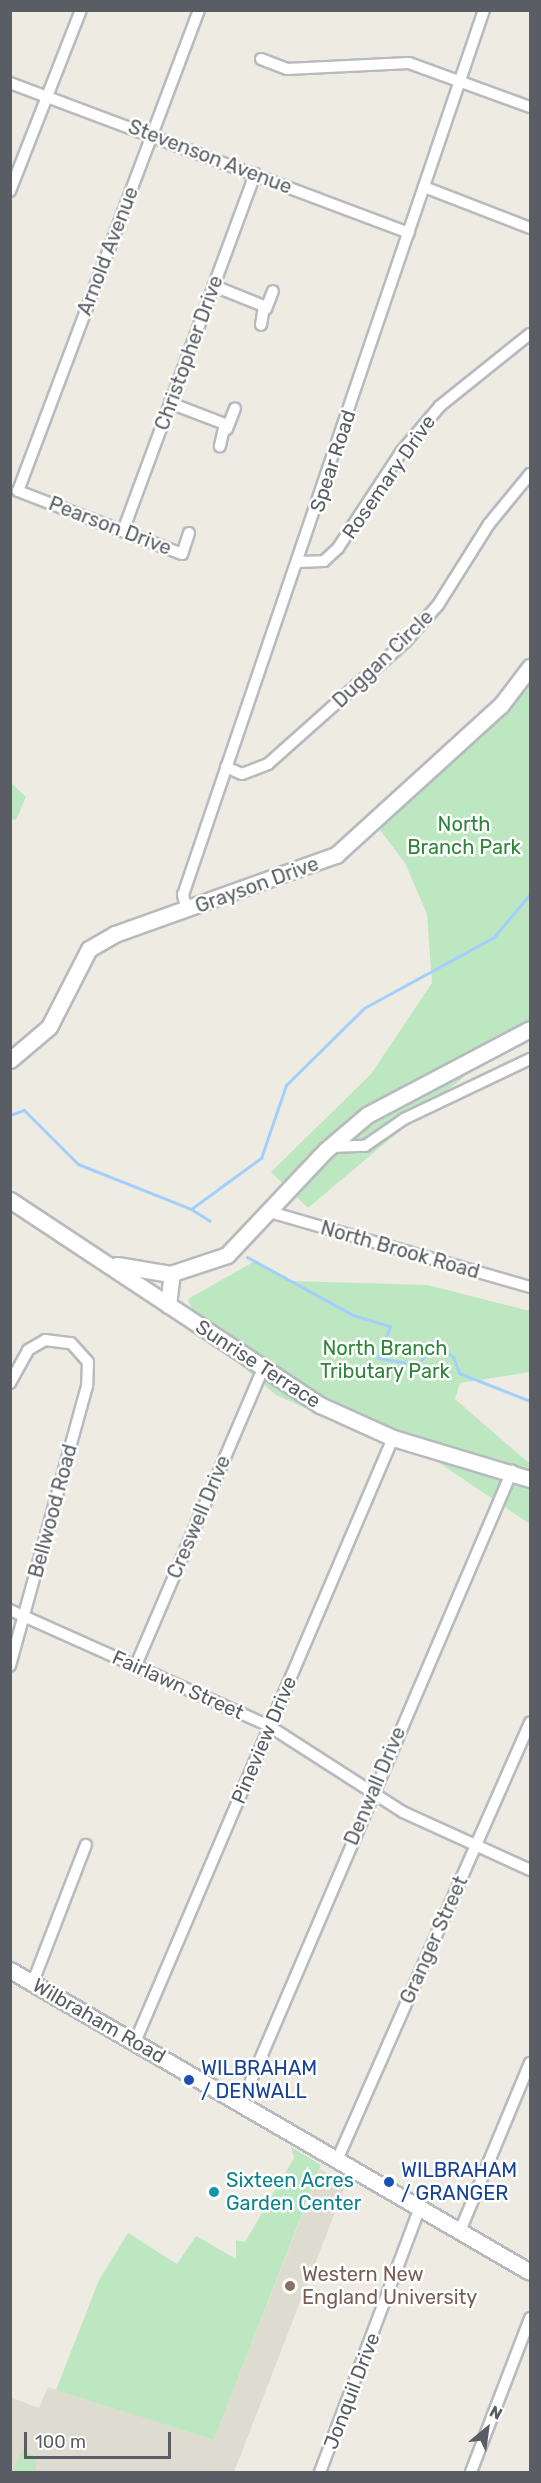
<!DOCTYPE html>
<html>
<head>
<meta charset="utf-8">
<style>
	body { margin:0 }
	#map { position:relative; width:541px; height:2483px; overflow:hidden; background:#eeece2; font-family:Rubik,sans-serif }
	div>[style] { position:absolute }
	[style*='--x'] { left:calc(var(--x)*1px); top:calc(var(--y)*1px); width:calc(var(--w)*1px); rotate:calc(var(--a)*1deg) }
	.education>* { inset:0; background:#dedbd1 }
	.green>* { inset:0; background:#bde7c0 }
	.stream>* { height:3px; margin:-1.5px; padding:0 1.5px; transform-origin:1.5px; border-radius:1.5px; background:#a1d0ff }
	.roads { filter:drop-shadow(2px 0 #b7babf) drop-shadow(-2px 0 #b7babf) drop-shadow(0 2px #b7babf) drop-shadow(0 -2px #b7babf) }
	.street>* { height:10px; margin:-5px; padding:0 5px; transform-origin:5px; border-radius:5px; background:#fff }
	.secondary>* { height:15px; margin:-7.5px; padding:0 7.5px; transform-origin:7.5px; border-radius:7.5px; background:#fff }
	.dots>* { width:16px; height:16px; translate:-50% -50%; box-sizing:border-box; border:3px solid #fff; border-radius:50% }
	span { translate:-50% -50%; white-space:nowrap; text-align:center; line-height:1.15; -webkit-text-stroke:5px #fff; paint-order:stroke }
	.street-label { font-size:20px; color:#5a5e64 }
	.park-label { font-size:20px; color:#30853a }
	.transit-label { font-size:20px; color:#164399 }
	.left { translate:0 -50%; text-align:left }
	.culture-label { font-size:20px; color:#0d838f }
	.education-label { font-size:20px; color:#785e54 }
	.frame { position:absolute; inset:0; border:12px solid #5a5e64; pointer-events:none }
	.north { position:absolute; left:457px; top:2399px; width:60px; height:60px; -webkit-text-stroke:4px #fff; paint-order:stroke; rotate:29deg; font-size:16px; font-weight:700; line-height:24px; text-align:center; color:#5a5e64 }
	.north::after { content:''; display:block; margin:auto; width:21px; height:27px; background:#5a5e64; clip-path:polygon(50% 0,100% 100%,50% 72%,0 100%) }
	.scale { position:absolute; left:24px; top:2432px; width:147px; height:27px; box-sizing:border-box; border:3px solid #5a5e64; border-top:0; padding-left:8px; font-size:18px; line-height:21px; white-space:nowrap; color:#5a5e64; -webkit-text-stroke:4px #fff; paint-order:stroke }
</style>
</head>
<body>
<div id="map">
	<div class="education">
		<i style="clip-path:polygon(320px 2169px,346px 2184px,234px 2472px,11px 2472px,10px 2397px,39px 2408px,48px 2387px,214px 2440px)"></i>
	</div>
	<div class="green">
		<i style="clip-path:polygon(530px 681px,530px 1021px,308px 1208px,271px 1172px,371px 1074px,432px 983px,427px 914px,405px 863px,371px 818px,404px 803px)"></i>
		<i style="clip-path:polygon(10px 782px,26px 797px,16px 820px,11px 819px)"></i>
		<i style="clip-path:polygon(255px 1261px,291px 1281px,428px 1285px,530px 1311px,530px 1372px,460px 1383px,455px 1399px,530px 1464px,530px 1524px,417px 1448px,400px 1450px,276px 1395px,201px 1331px,188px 1299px)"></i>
		<i style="clip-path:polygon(291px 2147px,321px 2165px,214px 2440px,56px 2390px,99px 2280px,128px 2233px,177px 2264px,196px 2236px,236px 2259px,236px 2240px,245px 2242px,294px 2158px)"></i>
		<i style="clip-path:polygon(10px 2442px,36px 2457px,36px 2472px,13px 2472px,22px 2450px)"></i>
	</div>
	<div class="stream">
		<i style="--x:10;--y:1115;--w:15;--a:-20"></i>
		<i style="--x:24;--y:1110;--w:76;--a:45"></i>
		<i style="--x:78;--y:1164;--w:122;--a:21.7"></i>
		<i style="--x:191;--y:1209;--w:87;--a:-36.1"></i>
		<i style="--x:261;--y:1158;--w:77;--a:-71.1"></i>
		<i style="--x:286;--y:1085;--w:110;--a:-44.6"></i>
		<i style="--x:364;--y:1008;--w:148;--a:-28.6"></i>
		<i style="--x:494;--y:937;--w:56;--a:-50.1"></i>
		<i style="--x:191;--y:1209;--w:22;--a:32"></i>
		<i style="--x:247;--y:1257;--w:121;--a:28.7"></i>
		<i style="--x:353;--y:1315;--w:39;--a:17"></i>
		<i style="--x:390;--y:1326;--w:34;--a:111"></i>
		<i style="--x:378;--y:1358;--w:41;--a:9.9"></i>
		<i style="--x:418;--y:1365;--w:27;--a:-57"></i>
		<i style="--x:433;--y:1342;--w:25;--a:37"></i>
		<i style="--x:453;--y:1357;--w:17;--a:69"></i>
		<i style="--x:459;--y:1373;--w:76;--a:21.5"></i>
	</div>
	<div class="roads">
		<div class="street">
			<i style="--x:261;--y:59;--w:28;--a:21"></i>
			<i style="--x:287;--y:69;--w:122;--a:-2.8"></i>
			<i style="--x:409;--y:63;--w:129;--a:20"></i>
			<i style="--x:10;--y:83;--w:426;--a:20.6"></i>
			<i style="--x:424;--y:187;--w:114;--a:21.1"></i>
			<i style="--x:10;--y:191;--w:194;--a:-68.6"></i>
			<i style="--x:214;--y:286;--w:54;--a:21.8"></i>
			<i style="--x:264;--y:306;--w:19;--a:99"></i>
			<i style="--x:266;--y:309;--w:19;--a:-69"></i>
			<i style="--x:170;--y:403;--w:59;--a:20.9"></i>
			<i style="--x:225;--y:424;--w:23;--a:103"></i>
			<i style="--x:227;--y:429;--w:22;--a:-69"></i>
			<i style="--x:123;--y:531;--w:381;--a:-69.7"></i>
			<i style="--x:189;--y:533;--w:22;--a:108"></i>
			<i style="--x:182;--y:554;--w:176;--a:-159"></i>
			<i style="--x:18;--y:491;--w:514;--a:-69.38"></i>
			<i style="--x:299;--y:562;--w:25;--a:-2"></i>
			<i style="--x:324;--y:561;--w:19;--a:-43"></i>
			<i style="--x:338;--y:548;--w:115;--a:-56.7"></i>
			<i style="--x:401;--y:452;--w:60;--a:-49.7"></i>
			<i style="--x:440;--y:406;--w:115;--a:-38.7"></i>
			<i style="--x:226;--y:767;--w:17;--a:24"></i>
			<i style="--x:242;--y:774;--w:28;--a:-21"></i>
			<i style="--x:268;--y:764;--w:185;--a:-41.7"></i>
			<i style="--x:406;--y:641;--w:48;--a:-48.4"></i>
			<i style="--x:438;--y:605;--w:96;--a:-57.8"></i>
			<i style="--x:489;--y:524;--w:65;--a:-50.6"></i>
			<i style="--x:187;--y:910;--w:16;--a:-105"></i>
			<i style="--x:183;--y:895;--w:935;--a:-71.22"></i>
			<i style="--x:329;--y:1147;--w:36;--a:-2"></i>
			<i style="--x:365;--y:1146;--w:47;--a:-34.7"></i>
			<i style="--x:404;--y:1119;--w:140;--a:-25.5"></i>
			<i style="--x:270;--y:1212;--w:271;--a:16.1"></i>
			<i style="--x:10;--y:1383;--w:38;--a:-61"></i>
			<i style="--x:28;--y:1350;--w:20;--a:-30"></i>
			<i style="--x:45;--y:1340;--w:26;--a:7"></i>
			<i style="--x:71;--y:1343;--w:25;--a:48"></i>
			<i style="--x:88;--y:1362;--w:24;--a:92"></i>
			<i style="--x:87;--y:1386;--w:290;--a:105.4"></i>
			<i style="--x:10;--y:1610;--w:284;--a:24.1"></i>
			<i style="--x:269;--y:1726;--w:159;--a:32.7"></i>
			<i style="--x:403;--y:1812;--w:140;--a:24.5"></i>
			<i style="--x:136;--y:1665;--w:322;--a:-66.8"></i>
			<i style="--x:33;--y:1982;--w:147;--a:-68.9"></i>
			<i style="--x:135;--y:2042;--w:657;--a:-66.87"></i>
			<i style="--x:241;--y:2104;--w:689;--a:-66.82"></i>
			<i style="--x:338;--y:2158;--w:476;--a:-66.2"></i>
			<i style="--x:460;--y:2231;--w:182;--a:-67.4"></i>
			<i style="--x:320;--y:2472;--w:283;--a:-69.3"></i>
			<i style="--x:471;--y:2472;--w:165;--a:-69"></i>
		</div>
		<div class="secondary">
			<i style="--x:10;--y:1060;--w:51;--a:-40.2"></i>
			<i style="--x:49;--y:1027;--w:88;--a:-62.9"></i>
			<i style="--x:89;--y:949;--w:30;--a:-30"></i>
			<i style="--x:115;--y:934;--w:235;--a:-19.7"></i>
			<i style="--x:336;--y:855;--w:223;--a:-42.3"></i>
			<i style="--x:501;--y:705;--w:48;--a:-52.7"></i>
			<i style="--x:10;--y:1200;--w:372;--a:33.5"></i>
			<i style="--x:320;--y:1405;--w:80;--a:24.3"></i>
			<i style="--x:393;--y:1438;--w:143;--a:16.7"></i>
			<i style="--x:117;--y:1265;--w:54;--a:9.6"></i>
			<i style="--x:170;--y:1274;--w:60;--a:-18.4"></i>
			<i style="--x:227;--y:1255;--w:144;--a:-46.7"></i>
			<i style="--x:326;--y:1150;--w:54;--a:-40.5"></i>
			<i style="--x:367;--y:1115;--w:184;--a:-27.8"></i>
			<i style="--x:168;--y:1305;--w:31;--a:-83"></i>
			<i style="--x:10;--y:1970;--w:601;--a:30.15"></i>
		</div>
	</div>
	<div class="dots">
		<i style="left:189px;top:2080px;background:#1a4fb4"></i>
		<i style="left:389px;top:2182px;background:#1a4fb4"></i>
		<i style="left:214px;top:2192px;background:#0f9aa8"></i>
		<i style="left:290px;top:2286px;background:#8d6e63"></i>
	</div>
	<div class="street-label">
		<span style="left:210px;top:157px;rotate:21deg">Stevenson Avenue</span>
		<span style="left:108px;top:251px;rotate:-69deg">Arnold Avenue</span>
		<span style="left:189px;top:353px;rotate:-70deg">Christopher Drive</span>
		<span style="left:333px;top:461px;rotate:-72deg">Spear Road</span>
		<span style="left:389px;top:477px;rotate:-55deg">Rosemary Drive</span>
		<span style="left:110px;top:526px;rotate:21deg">Pearson Drive</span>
		<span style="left:383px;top:659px;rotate:-44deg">Duggan Circle</span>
		<span style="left:257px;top:885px;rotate:-20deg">Grayson Drive</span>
		<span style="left:400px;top:1250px;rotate:16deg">North Brook Road</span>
		<span style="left:258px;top:1364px;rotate:33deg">Sunrise Terrace</span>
		<span style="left:53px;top:1511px;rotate:-75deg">Bellwood Road</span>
		<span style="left:199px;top:1517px;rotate:-67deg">Creswell Drive</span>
		<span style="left:178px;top:1685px;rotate:24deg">Fairlawn Street</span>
		<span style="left:264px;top:1740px;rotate:-67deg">Pineview Drive</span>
		<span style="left:375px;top:1786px;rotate:-67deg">Denwall Drive</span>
		<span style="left:434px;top:1940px;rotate:-66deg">Granger Street</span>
		<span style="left:99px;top:2021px;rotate:30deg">Wilbraham Road</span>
		<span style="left:352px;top:2391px;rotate:-69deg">Jonquil Drive</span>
	</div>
	<div class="park-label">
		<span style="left:464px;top:836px">North<br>Branch Park</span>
		<span style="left:385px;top:1360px">North Branch<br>Tributary Park</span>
	</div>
	<div class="transit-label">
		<span class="left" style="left:201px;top:2080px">WILBRAHAM<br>/ DENWALL</span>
		<span class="left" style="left:401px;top:2182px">WILBRAHAM<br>/ GRANGER</span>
	</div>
	<div class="culture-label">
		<span class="left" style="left:226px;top:2192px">Sixteen Acres<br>Garden Center</span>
	</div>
	<div class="education-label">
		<span class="left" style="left:302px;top:2286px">Western New<br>England University</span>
	</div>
	<div class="frame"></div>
	<div class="north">N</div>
	<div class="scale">100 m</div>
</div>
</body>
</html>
